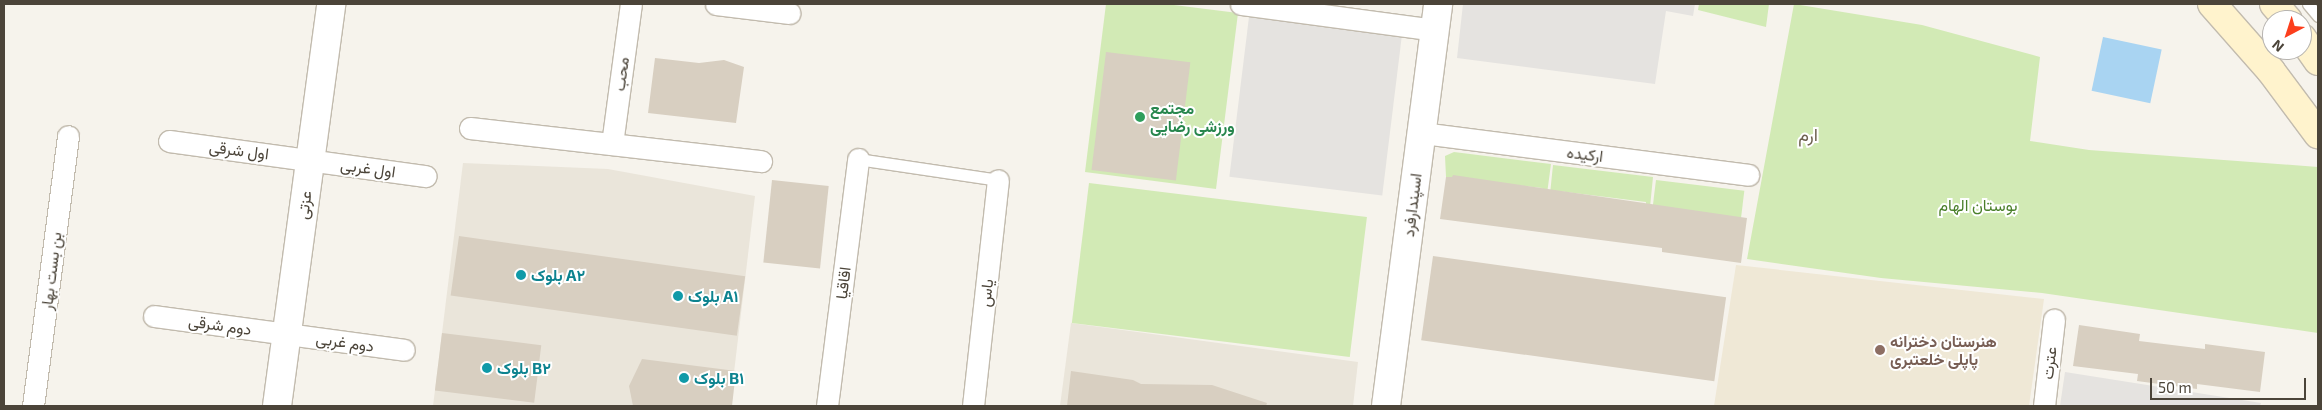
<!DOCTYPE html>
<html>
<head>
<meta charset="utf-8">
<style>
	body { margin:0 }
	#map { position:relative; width:2322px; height:410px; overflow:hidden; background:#f6f3ec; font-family:"Exo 2",Vazirmatn,sans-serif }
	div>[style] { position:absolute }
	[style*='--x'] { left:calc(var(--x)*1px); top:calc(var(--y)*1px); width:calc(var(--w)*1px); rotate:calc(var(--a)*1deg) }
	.residential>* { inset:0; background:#eae5da }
	.education>* { inset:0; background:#efe8d6 }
	.green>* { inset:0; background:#d2eab5; transform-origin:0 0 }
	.parking>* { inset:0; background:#e5e3e0; transform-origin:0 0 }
	.water>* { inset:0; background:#a9d4f2; transform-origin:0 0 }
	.building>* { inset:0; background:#d8cfc1; transform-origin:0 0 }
	.roads { filter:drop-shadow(1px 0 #c2bbae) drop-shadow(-1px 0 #c2bbae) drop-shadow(0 1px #c2bbae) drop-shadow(0 -1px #c2bbae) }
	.service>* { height:11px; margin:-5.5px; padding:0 5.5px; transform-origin:5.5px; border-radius:5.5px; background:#fff }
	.minor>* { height:21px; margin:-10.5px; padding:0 10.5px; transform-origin:10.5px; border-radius:10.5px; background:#fff }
	.tertiary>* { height:28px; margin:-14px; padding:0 14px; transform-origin:14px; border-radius:14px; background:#fff }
	.secondary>* { height:28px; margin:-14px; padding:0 14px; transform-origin:14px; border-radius:14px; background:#fff3cd }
	.dots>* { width:14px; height:14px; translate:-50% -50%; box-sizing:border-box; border:2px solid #fff; border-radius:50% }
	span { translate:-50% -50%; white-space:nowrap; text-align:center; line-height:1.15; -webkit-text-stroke:4px #fff; paint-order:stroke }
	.street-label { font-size:16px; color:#4b4439 }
	.leisure-label { font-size:16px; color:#27864d; font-weight:700 }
	.left { translate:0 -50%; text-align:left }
	.park-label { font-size:16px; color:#4a7f2a }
	.culture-label { font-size:16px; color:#0d838f; font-weight:700 }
	.education-label { font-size:16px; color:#785e54; font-weight:700 }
	.neighbourhood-label { font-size:18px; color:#6e6250 }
	.frame { position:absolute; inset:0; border:5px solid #4b4439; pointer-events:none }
	.north { position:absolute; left:2262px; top:10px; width:50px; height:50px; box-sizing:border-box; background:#fff; border:1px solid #b7b4b0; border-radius:50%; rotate:220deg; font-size:14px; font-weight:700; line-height:20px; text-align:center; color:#4b4439 }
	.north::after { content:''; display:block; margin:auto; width:18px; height:22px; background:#fc3f1d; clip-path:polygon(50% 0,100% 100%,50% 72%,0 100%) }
	.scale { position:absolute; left:2150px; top:378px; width:156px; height:22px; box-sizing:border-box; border:2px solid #4b4439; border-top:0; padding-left:6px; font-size:15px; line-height:18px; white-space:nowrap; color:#4b4439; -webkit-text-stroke:4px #fff; paint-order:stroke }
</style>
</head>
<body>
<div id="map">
	<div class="residential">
		<i style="clip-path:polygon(463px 163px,608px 169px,755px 196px,730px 406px,433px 406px)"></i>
		<i style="clip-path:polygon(1071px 323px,1358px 362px,1353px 406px,1060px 406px)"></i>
	</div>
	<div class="education">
		<i style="clip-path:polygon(1736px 265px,2044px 299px,2029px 406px,1714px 406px)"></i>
	</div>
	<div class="green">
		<i style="clip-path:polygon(1106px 4px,1166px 4px,1238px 13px,1216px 189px,1085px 172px)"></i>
		<i style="clip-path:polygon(1699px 4px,1769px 4px,1766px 27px,1698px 10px)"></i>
		<i style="clip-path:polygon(1794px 4px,1922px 25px,2040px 57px,2030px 141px,2089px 150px,2318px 167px,2318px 333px,2042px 293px,1881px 278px,1747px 259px)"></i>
		<i style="clip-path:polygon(1454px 152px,1551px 164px,1547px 194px,1542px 188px,1446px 177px,1445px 156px)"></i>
		<i style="clip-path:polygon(1553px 165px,1653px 177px,1650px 207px,1646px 207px,1646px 202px,1558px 191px,1550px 194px)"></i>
		<i style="left:1656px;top:180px;width:89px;height:28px;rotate:7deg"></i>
		<i style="left:1089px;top:183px;width:280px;height:141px;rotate:7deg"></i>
	</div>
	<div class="parking">
		<i style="clip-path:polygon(1463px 4px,1695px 4px,1693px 16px,1666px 11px,1655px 84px,1457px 58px)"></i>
		<i style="left:1249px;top:17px;width:154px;height:161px;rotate:7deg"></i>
		<i style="clip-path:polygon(2065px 372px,2261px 403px,2260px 406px,2060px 406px)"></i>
	</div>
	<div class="water">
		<i style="left:2103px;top:37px;width:60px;height:55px;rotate:12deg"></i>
	</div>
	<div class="building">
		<i style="left:1106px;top:52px;width:85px;height:119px;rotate:7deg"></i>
		<i style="clip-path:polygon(655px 58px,699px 63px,724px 60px,744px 67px,736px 123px,648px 113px)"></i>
		<i style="clip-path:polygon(1453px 175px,1747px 218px,1741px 263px,1662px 252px,1662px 248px,1440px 219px,1446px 177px,1452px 177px)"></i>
		<i style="left:772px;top:180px;width:57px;height:83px;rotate:6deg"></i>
		<i style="left:459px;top:236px;width:289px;height:60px;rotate:8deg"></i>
		<i style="left:1433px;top:256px;width:296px;height:85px;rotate:8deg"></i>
		<i style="clip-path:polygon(2079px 325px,2140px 334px,2139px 341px,2205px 349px,2205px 344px,2265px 352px,2260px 392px,2197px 384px,2197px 389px,2137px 381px,2138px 374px,2073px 366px)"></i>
		<i style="left:442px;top:333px;width:100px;height:58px;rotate:7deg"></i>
		<i style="clip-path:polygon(642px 359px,736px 371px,732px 406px,633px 406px,629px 386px)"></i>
		<i style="clip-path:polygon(1071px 371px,1133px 380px,1141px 384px,1212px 385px,1267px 403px,1266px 406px,1067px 406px)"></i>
	</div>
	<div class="roads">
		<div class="service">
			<i style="--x:2308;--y:4;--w:16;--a:50"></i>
			<i style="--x:858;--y:159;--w:142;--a:8.5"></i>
		</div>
		<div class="minor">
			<i style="--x:716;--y:4;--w:74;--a:7"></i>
			<i style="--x:1241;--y:4;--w:196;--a:7.6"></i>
			<i style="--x:470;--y:128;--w:293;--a:6.5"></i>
			<i style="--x:1422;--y:133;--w:329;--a:7.3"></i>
			<i style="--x:169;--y:141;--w:259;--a:7.8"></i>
			<i style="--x:612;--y:144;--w:141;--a:-82.3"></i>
			<i style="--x:154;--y:316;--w:252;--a:7.7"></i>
			<i style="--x:33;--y:406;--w:272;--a:-82.6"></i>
			<i style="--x:827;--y:406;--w:249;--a:-82.8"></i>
			<i style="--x:973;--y:406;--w:227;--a:-83.7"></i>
			<i style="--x:2044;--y:406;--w:87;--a:-83.4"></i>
		</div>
		<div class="tertiary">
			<i style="--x:277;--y:406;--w:406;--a:-82.3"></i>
			<i style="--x:1386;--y:406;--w:405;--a:-82.6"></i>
		</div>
		<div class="secondary">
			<i style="--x:2212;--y:4;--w:89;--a:48.6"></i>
			<i style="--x:2271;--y:71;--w:79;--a:53.3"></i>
			<i style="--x:2274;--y:4;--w:21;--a:49"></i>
			<i style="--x:2302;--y:38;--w:28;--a:55"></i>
		</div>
	</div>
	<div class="dots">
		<i style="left:1140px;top:117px;background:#2e9e5b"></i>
		<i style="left:521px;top:275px;background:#0f9aa8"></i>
		<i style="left:678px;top:296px;background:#0f9aa8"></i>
		<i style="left:1880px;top:350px;background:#8d6e63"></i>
		<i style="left:487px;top:368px;background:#0f9aa8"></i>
		<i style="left:684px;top:378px;background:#0f9aa8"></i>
	</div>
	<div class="street-label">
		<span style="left:621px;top:74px;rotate:-82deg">محب</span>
		<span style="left:239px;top:150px;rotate:7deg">اول شرقی</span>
		<span style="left:1585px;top:154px;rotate:7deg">ارکیده</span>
		<span style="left:368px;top:168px;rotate:8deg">اول غربی</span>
		<span style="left:304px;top:205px;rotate:-82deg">عزتی</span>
		<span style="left:1412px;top:205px;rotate:-83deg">اسپندارفرد</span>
		<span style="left:51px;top:271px;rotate:-83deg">بن بست بهار</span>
		<span style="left:843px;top:283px;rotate:-83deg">اقاقیا</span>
		<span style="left:986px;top:293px;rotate:-84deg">یاس</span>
		<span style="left:220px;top:325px;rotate:8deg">دوم شرقی</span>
		<span style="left:345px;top:342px;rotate:8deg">دوم غربی</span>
		<span style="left:2049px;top:363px;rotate:-83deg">عترت</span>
	</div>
	<div class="leisure-label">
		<span class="left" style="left:1150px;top:117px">مجتمع<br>ورزشی رضایی</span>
	</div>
	<div class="park-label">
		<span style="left:1978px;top:205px">بوستان الهام</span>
	</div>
	<div class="culture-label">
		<span class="left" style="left:531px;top:275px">بلوک A۲</span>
		<span class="left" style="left:688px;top:296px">بلوک A۱</span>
		<span class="left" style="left:497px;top:368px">بلوک B۲</span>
		<span class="left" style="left:694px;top:378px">بلوک B۱</span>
	</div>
	<div class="education-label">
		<span class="left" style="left:1890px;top:350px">هنرستان دخترانه<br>پاپلی خلعتبری</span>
	</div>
	<div class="neighbourhood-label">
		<span style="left:1808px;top:134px">ارم</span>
	</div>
	<div class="frame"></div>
	<div class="north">N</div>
	<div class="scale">50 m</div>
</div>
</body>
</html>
